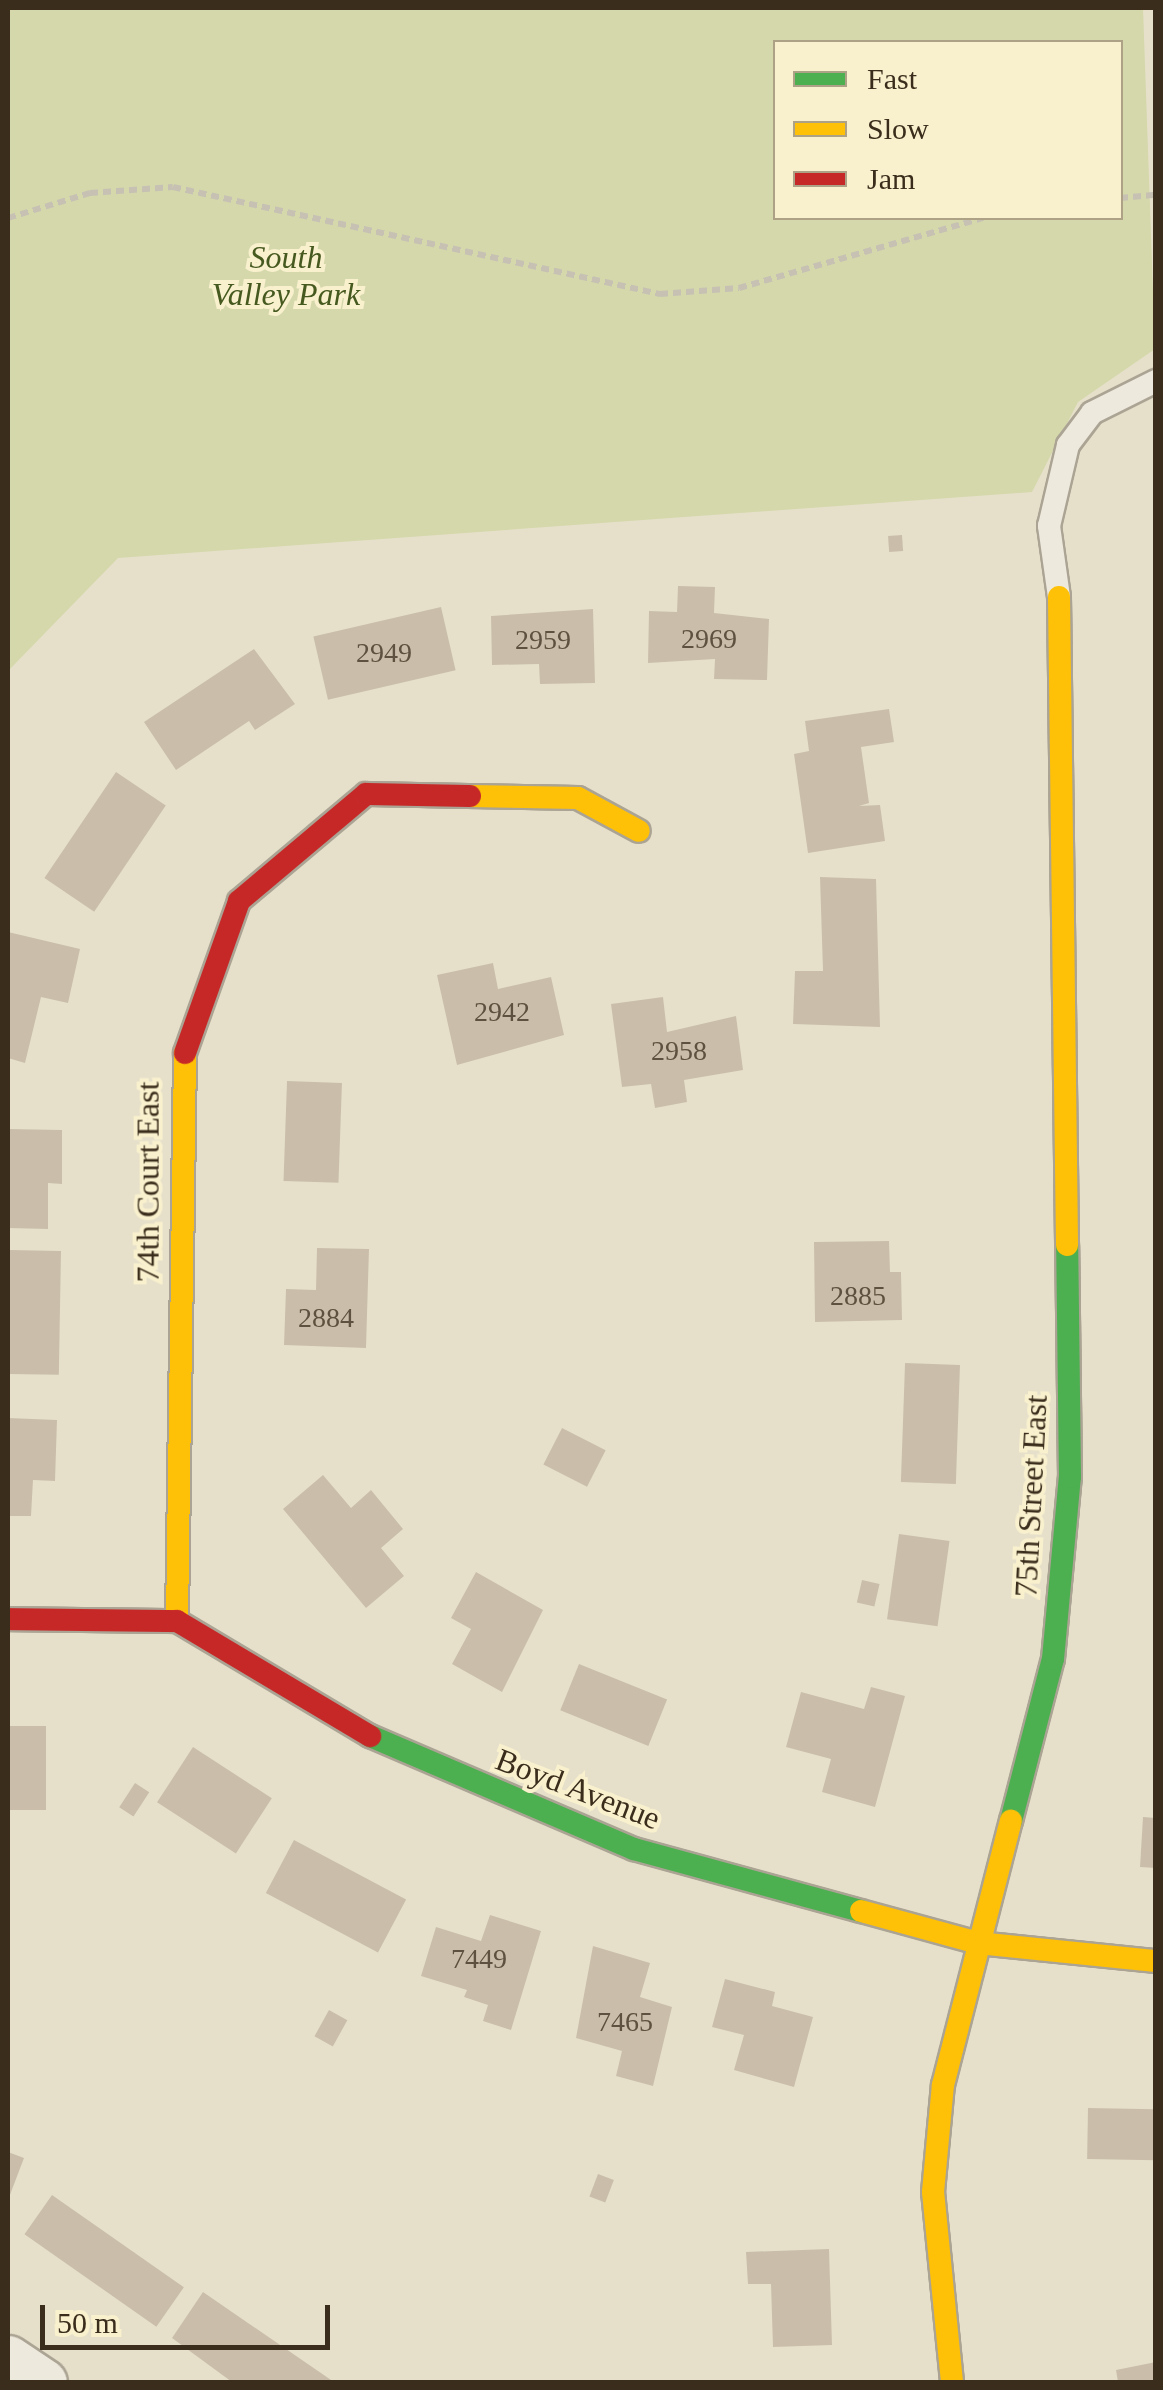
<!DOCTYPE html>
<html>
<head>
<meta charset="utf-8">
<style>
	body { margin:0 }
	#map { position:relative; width:1163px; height:2390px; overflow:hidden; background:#e6e0ca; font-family:Georgia,serif }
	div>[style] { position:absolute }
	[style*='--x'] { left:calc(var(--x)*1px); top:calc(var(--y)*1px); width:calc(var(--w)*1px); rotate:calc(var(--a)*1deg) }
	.green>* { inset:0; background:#d4d8ab }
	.building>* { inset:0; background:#cabeaa; transform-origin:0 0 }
	.path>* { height:6px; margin-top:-3px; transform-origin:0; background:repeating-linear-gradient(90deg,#c6c1b3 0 8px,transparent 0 13px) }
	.roads { filter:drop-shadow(2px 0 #aba494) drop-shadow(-2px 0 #aba494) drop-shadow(0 2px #aba494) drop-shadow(0 -2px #aba494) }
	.lane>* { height:22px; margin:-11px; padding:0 11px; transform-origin:11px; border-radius:11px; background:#ede9dd }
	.street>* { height:45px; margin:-22.5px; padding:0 22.5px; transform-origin:22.5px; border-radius:22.5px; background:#ede9dd }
	.fast>* { height:22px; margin:-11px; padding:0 11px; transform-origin:11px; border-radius:11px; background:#4caf50 }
	.slow>* { height:22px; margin:-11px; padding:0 11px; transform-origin:11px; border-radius:11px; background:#ffc107 }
	.jam>* { height:22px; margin:-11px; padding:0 11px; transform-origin:11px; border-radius:11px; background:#c62828 }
	span { translate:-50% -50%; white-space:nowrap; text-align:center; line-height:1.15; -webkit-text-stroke:8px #f9f0ce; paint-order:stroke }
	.number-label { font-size:28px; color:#5e513f }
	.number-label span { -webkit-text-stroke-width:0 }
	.park-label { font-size:32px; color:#46591f; font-style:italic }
	.street-label { font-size:32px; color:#3a2d1b }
	.frame { position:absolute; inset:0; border:10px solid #3a2d1b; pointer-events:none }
	.legend { position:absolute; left:773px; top:40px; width:350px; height:180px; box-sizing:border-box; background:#f9f0ce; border:2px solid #ada286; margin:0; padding:12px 18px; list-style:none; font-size:30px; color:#3a2d1b }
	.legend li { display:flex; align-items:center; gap:20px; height:50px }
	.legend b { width:50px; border:2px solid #ada286 }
	.scale { position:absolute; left:40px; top:2305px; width:290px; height:45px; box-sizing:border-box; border:5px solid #3a2d1b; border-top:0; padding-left:12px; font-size:30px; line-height:35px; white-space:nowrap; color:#3a2d1b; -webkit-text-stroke:8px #f9f0ce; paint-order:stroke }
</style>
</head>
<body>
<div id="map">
	<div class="green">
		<i style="clip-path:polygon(evenodd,8px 8px,1143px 8px,1155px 349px,1078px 402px,1032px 492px,118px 558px,8px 671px,8px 8px,776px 42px,1120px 42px,1120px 218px,776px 218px,776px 42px)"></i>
	</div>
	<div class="building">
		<i style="left:902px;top:535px;width:16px;height:14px;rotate:86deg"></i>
		<i style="clip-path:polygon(678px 586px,715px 587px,714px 613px,769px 619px,767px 680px,714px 679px,715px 659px,648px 663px,649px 611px,677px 612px)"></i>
		<i style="left:441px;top:607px;width:65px;height:131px;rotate:77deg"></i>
		<i style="clip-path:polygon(593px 609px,595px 683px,540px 684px,539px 664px,492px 665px,491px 616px)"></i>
		<i style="clip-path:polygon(254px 649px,295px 704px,255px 730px,249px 721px,176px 770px,144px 722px)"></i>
		<i style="clip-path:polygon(889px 709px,894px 742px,861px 747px,869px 803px,859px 806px,880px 805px,885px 841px,808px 853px,794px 754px,809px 751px,805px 721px)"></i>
		<i style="left:116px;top:772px;width:60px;height:128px;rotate:34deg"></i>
		<i style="clip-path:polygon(820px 877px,876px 879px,880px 1027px,793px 1024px,795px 971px,823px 971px)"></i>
		<i style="clip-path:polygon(8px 932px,80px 949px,68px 1003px,41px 997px,25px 1063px,8px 1058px)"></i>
		<i style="clip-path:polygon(493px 963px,498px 989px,551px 977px,564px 1035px,457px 1065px,437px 975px)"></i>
		<i style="clip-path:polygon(663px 997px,667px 1032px,736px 1016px,743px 1070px,684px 1080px,687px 1102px,655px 1108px,651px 1084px,622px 1087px,611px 1004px)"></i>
		<i style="left:287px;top:1081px;width:55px;height:100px;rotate:2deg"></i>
		<i style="clip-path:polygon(8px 1129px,62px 1130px,62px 1184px,48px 1183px,48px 1229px,8px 1228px)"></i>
		<i style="clip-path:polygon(889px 1241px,890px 1272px,901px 1272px,902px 1320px,815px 1322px,814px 1242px)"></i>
		<i style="clip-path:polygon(317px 1248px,369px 1249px,366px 1348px,284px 1345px,286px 1289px,316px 1290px)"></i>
		<i style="left:10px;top:1250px;width:51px;height:124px;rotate:1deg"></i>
		<i style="left:960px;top:1365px;width:119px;height:55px;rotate:92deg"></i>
		<i style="clip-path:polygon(8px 1418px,57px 1420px,55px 1481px,33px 1480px,31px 1516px,8px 1516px)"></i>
		<i style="left:562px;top:1428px;width:49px;height:41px;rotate:27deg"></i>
		<i style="clip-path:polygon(323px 1475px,351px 1508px,371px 1490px,403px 1529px,381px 1548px,404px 1576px,366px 1608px,283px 1509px)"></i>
		<i style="left:899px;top:1534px;width:51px;height:86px;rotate:8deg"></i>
		<i style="clip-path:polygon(476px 1572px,543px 1610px,502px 1692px,452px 1664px,471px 1629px,451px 1618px)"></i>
		<i style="left:862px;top:1580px;width:18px;height:23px;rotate:13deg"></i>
		<i style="left:579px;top:1664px;width:95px;height:50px;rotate:22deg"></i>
		<i style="clip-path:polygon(871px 1687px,905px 1696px,875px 1807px,822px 1792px,831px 1759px,786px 1747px,801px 1692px,864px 1709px)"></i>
		<i style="left:8px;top:1726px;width:38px;height:84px"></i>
		<i style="left:193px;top:1747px;width:94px;height:66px;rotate:33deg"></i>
		<i style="left:135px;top:1783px;width:17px;height:29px;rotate:33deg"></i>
		<i style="clip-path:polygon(1143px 1817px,1156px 1818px,1156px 1868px,1140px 1867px)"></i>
		<i style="left:294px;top:1840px;width:127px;height:60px;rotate:28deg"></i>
		<i style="clip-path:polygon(490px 1915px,541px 1931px,511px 2030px,483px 2021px,488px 2005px,464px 1997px,467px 1990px,421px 1976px,436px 1927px,481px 1941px)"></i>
		<i style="clip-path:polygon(593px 1946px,650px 1963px,640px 1997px,672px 2007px,653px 2086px,616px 2076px,622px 2051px,576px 2038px)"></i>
		<i style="clip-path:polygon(725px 1979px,775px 1992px,772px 2006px,813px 2017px,794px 2087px,734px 2070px,744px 2035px,712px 2027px)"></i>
		<i style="left:329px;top:2010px;width:21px;height:30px;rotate:29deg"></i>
		<i style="left:1088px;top:2108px;width:68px;height:51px;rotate:1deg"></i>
		<i style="clip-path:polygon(8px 2152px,24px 2158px,8px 2200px)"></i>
		<i style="left:598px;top:2174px;width:17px;height:24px;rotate:21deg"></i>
		<i style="left:52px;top:2195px;width:161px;height:48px;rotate:35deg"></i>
		<i style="clip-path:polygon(829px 2249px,832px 2345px,773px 2347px,771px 2284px,748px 2284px,746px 2252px)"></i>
		<i style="clip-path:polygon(203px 2292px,334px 2382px,232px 2382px,172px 2338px)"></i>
		<i style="clip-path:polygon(1156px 2362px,1156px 2382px,1118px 2382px,1116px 2370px)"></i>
	</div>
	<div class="path">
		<i style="--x:1120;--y:198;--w:36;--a:-5"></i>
		<i style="--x:8;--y:218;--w:86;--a:-17"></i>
		<i style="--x:90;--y:193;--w:83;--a:-4.1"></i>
		<i style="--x:173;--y:187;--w:499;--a:12.4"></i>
		<i style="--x:660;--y:294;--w:79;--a:-4.3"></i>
		<i style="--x:739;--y:288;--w:254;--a:-16"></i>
	</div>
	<div class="roads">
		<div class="lane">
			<i style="--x:1059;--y:597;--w:72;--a:-98"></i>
			<i style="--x:1049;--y:526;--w:83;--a:-76.8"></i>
			<i style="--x:1068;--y:445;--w:40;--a:-53"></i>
			<i style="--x:1092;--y:413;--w:72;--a:-26.6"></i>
		</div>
		<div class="street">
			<i style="--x:8;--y:2358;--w:43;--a:33.7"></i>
		</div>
		<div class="fast">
			<i style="--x:370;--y:1736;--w:287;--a:23.2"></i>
			<i style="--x:634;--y:1849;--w:235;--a:15.3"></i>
			<i style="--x:1011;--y:1821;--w:167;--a:-75.5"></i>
			<i style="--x:1053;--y:1659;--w:183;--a:-84.7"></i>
			<i style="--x:1070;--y:1477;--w:232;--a:-90.7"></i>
		</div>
		<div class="slow">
			<i style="--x:1059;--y:597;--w:648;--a:89.29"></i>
			<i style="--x:470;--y:796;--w:108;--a:1.1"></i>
			<i style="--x:578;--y:798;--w:69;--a:28.4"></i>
			<i style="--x:177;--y:1621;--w:568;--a:-89.19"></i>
			<i style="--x:861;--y:1911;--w:121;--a:15.3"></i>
			<i style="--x:978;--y:1943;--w:179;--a:5.8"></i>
			<i style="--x:952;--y:2382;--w:191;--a:-95.7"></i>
			<i style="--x:933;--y:2192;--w:107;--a:-84.7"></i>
			<i style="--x:943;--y:2085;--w:273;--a:-75.6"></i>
		</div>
		<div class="jam">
			<i style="--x:185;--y:1053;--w:161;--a:-70.4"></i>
			<i style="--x:239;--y:901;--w:166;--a:-40.1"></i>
			<i style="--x:366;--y:794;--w:104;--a:1.1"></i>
			<i style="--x:8;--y:1619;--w:169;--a:0.7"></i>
			<i style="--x:177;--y:1621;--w:225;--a:30.8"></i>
		</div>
	</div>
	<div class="number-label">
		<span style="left:709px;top:639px">2969</span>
		<span style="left:543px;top:640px">2959</span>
		<span style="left:384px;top:653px">2949</span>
		<span style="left:502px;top:1012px">2942</span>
		<span style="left:679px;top:1051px">2958</span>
		<span style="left:858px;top:1296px">2885</span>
		<span style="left:326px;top:1318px">2884</span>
		<span style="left:479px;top:1959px">7449</span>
		<span style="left:625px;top:2022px">7465</span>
	</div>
	<div class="park-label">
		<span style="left:286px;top:276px">South<br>Valley Park</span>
	</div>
	<div class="street-label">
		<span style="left:148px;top:1182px;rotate:-90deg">74th Court East</span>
		<span style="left:1031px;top:1496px;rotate:-87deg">75th Street East</span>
		<span style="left:578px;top:1789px;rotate:21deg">Boyd Avenue</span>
	</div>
	<div class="frame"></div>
	<ul class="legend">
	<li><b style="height:12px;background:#4caf50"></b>Fast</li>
	<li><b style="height:12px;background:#ffc107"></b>Slow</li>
	<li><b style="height:12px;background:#c62828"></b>Jam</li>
	</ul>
	<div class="scale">50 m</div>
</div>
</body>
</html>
